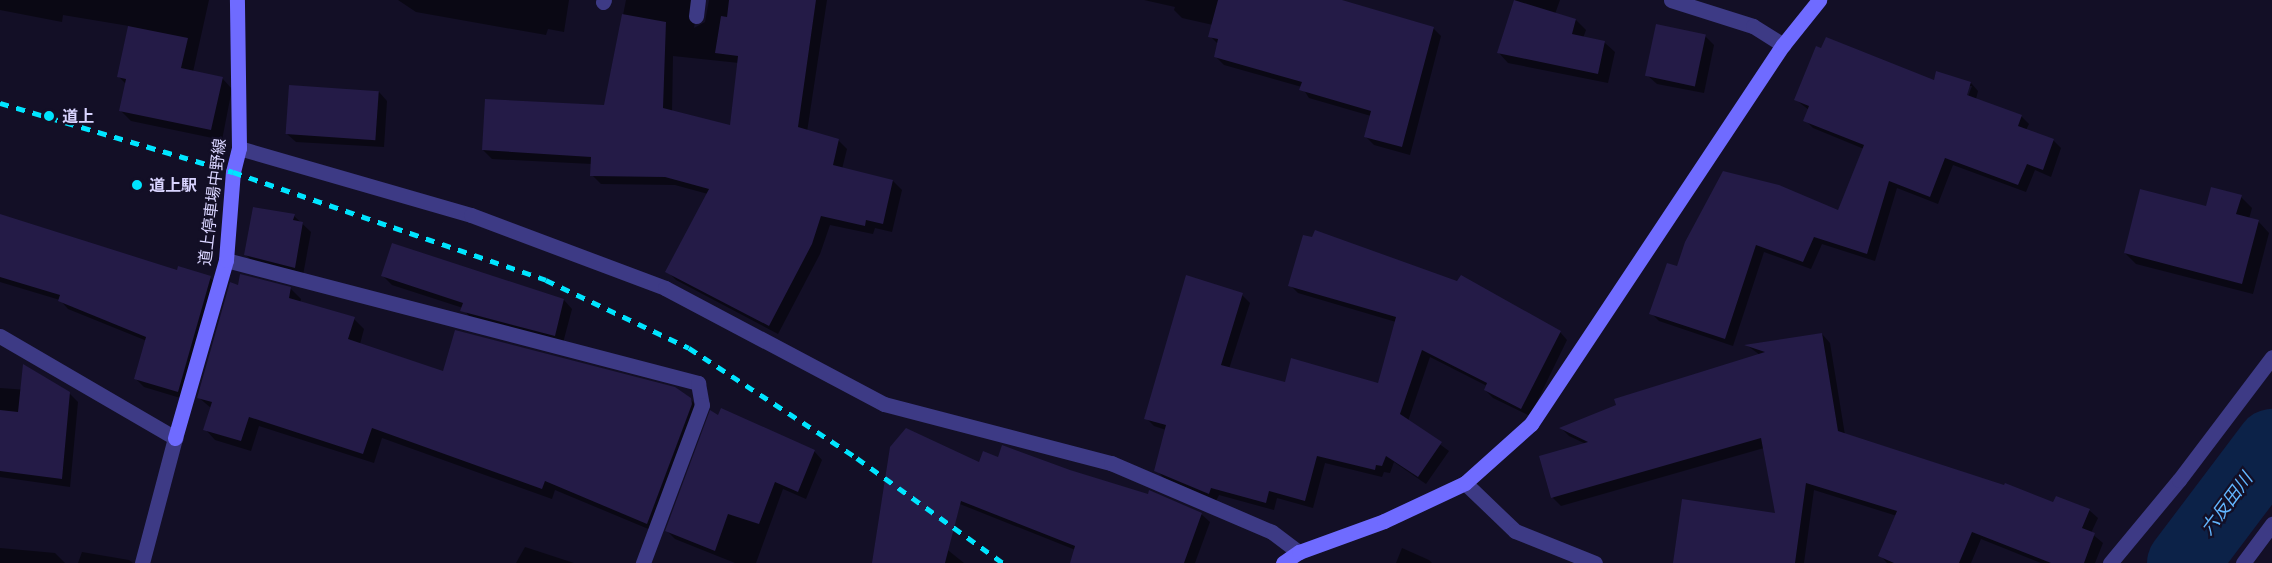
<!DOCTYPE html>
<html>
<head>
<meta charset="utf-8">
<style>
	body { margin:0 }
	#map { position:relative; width:2272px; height:563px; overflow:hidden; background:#130f26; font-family:"IBM Plex Sans","Noto Sans JP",sans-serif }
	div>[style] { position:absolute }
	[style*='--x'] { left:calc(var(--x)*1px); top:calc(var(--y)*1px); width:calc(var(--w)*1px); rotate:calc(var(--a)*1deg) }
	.shadow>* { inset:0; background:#0007 }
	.river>* { height:72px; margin:-36px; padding:0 36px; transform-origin:36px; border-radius:36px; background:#0c2248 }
	.building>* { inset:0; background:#241b47; transform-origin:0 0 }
	.street>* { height:15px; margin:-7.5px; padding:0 7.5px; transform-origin:7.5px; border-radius:7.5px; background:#3d3a85 }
	.secondary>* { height:15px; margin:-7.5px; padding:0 7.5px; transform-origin:7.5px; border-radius:7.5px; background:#6f6bff }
	.rail>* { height:4.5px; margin-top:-2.25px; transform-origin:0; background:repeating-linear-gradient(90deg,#00e5ff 0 9px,transparent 0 17px) }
	.dots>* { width:16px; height:16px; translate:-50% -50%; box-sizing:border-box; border:3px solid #130f26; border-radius:50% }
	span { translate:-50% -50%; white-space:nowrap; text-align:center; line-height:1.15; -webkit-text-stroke:4.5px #130f26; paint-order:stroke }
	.poi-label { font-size:16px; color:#d9d4ff; font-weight:700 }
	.left { translate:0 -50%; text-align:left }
	.street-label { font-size:16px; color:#d9d4ff }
	.water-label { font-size:18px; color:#62b6ff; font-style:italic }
</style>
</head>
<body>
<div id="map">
	<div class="shadow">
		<i style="clip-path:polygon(0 0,209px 0,193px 72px,222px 78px,232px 89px,222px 140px,131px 121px,121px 111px,126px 84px,119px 77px,129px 26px,63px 15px,62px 22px,0 10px)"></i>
		<i style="clip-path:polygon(398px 0,569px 0,564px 32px,548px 29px,546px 35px,416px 12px)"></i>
		<i style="clip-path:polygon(evenodd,626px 0,703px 0,697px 8px,694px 28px,705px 22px,709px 0,827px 0,807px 132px,838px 140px,847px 149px,842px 169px,893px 181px,902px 190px,892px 232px,875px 228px,873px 234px,830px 225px,820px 254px,778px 334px,676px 280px,667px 271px,708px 194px,675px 185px,601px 184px,592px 175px,592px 164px,492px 159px,483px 150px,605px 106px,626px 0,673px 56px,739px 63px,731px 127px,672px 112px,673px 56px)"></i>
		<i style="clip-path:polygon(1144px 0,1330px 0,1433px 28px,1441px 36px,1410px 155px,1374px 145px,1366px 137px,1371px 116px,1309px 98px,1302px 87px,1224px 65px,1215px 56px,1218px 44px,1210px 36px,1213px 25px,1182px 18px,1174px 10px,1175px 7px)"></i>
		<i style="clip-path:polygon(1515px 0,1560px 0,1555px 14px,1576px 20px,1586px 30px,1583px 38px,1605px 43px,1615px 52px,1608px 83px,1508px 63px,1499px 53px)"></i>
		<i style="clip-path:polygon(1705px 36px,1714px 45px,1704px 93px,1657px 84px,1648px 76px)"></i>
		<i style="clip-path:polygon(evenodd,1935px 82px,1971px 83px,1978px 91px,1976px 99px,2021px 116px,2029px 124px,2026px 130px,2053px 140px,2061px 148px,2051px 177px,2035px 170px,2026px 192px,1953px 165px,1938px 204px,1897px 188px,1875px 261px,1822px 244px,1811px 269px,1764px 252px,1733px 346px,1659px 321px,1651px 313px,1677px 268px,1839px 212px,1864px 149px,1813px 128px,1805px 120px,1809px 110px,1796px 100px,1935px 82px,1968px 86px,1972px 86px,1966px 102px,1964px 101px,1968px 86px)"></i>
		<i style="clip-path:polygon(379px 92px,387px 101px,384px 147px,296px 142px,287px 134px)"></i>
		<i style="clip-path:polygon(2241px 197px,2252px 208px,2249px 219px,2258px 221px,2269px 233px,2253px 294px,2136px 264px,2125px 253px,2207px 208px)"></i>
		<i style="clip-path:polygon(294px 216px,311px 232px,303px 275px,254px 263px,245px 254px)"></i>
		<i style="clip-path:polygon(0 217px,178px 272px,210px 278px,219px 286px,187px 400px,144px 387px,135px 378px,147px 341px,68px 309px,60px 300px,0 282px)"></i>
		<i style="clip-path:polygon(383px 276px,564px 300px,572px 309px,563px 343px,471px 319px,463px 308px,392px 285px)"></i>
		<i style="clip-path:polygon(1290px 285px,1560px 332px,1567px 340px,1530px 416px,1493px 398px,1485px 390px,1487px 386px,1430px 357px,1408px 421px,1449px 451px,1426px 484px,1394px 462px,1390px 473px,1384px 472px,1382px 477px,1325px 463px,1313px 508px,1277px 498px,1274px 510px,1219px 495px,1216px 501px,1164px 478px,1156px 470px,1166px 430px,1154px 426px,1146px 418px,1242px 295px,1250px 303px,1229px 369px,1286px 384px,1380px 385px,1396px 322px,1298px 293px)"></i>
		<i style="clip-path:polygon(239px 287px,290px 288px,301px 299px,300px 303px,354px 319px,364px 329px,360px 344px,444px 373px,690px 399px,701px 410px,658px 533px,555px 490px,552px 499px,382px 438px,374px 463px,259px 426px,251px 451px,215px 440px,205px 429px,211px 408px,198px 397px)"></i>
		<i style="clip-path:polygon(1822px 334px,1830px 343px,1845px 435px,2054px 504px,2089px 510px,2098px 518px,2091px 533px,2103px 543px,2095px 563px,2041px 563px,1981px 539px,1971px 563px,1887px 563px,1880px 555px,1897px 516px,1814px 490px,1804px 563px,1674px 563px,1777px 514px,1764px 448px,1561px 506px,1553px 498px,1586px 444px,1569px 436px,1561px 428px,1760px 355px,1748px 346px)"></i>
		<i style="clip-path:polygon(0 388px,69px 393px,78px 402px,70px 487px,0 477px)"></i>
		<i style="clip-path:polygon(814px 451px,822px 460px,806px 499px,783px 489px,756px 563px,735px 563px,675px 539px,667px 531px)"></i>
		<i style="clip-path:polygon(980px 464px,1069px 471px,1201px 514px,1210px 522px,1195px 563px,1108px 563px,897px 479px)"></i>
		<i style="clip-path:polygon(884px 499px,964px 563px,873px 563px)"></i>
		<i style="clip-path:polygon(525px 547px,574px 563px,516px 563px)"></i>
		<i style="clip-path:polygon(0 548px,55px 553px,65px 563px,0 563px)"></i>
		<i style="clip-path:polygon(1402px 548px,1429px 560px,1432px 563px,1396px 563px)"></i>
		<i style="clip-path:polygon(82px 552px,129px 560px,133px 563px,78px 563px)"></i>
	</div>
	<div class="river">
		<i style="--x:2183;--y:563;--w:148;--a:-53"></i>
	</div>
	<div class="building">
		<i style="clip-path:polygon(729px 0,816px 0,798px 127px,839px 139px,833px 165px,893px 180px,883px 224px,866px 220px,865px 226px,821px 216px,812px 244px,769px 326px,665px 272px,709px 189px,665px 177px,590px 176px,591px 157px,482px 150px,485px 99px,604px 105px,622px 14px,666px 22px,663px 108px,730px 125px,738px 56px,715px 53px,721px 16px,727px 17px)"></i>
		<i style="clip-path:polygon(1218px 0,1342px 0,1434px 27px,1402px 147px,1364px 137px,1371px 111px,1299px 90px,1302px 82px,1214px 57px,1218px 39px,1208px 37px)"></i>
		<i style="clip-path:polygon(1514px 0,1576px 19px,1572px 34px,1605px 41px,1598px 74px,1497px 53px)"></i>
		<i style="left:1656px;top:24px;width:51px;height:53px;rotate:12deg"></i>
		<i style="clip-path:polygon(128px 26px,188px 38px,181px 68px,223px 77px,211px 130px,119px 111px,126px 79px,117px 77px)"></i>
		<i style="clip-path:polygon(1826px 37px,1934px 80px,1936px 71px,1971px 82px,1967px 95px,2022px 115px,2018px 126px,2054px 139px,2043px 170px,2027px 164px,2018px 185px,1945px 158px,1930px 197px,1889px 181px,1867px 254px,1814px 237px,1803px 262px,1756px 245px,1725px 339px,1649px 314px,1667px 263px,1677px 266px,1685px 242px,1723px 171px,1779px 185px,1838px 210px,1864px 145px,1803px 121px,1809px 106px,1794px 100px,1816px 46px,1821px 48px)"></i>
		<i style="left:289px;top:85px;width:90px;height:49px;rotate:4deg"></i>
		<i style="clip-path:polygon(2211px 187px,2242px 195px,2236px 214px,2259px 220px,2242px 284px,2124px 253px,2140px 189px,2206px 206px)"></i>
		<i style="clip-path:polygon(253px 207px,295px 214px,293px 220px,303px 222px,295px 268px,244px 255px)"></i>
		<i style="clip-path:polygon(0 214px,177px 270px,178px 266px,211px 276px,178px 392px,134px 379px,146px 337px,58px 301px,60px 295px,0 277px)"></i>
		<i style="clip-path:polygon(1315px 230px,1457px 281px,1461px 275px,1561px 331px,1521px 409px,1484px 390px,1487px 383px,1422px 350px,1400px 414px,1442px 442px,1418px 477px,1386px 456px,1382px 466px,1376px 465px,1375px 470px,1317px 456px,1305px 501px,1269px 491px,1266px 503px,1211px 488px,1209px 494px,1154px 471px,1166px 425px,1144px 419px,1186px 275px,1243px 293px,1221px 365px,1285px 382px,1291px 358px,1378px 383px,1396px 317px,1288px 286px,1303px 235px,1312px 237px)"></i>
		<i style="clip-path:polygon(392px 243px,564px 299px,555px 336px,460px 311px,463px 303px,381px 276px)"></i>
		<i style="clip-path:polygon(240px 274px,291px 287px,289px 298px,355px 317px,348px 339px,443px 371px,455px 330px,675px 387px,691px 398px,692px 404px,647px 524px,545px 481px,542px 489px,372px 428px,363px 454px,249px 417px,241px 441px,203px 430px,212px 402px,197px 398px,230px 282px,238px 285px)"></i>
		<i style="clip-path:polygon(1822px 333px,1838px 431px,2004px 485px,2005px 483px,2053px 502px,2056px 496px,2090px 509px,2082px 528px,2095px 533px,2084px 563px,2051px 563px,1972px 532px,1959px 563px,1894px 563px,1878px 556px,1897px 511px,1806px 483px,1795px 563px,1673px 563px,1682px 499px,1775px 513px,1761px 438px,1551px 498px,1539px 456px,1588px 442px,1559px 428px,1616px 405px,1614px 399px,1765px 352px,1744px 345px)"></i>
		<i style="clip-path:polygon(23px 364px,70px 392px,62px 479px,0 471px,0 410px,18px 412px)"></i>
		<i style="clip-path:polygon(721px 408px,815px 450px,798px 492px,775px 482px,759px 524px,728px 514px,715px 551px,665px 531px,710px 410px,718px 415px)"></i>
		<i style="clip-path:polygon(906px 428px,979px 462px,983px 451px,998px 457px,1002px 445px,1070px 470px,1148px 494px,1149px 490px,1202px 513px,1184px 563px,1070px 563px,1075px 546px,961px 501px,945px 563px,872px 563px,890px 447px)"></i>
	</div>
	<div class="street">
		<i style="--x:1671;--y:0;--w:86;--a:17.6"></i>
		<i style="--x:1753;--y:26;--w:36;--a:32"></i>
		<i style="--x:603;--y:2;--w:2;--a:-63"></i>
		<i style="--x:696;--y:16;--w:16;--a:-83"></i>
		<i style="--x:239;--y:148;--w:241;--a:16.1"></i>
		<i style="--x:471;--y:215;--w:207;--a:20.6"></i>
		<i style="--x:665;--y:288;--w:248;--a:27.9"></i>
		<i style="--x:884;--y:404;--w:235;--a:14.6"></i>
		<i style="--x:1111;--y:463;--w:175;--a:23.2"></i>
		<i style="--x:1272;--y:532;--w:34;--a:37"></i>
		<i style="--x:226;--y:260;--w:488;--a:14.6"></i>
		<i style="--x:698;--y:383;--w:22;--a:80"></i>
		<i style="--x:702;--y:405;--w:169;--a:110.5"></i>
		<i style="--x:0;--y:336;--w:203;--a:30.2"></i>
		<i style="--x:175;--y:438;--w:129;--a:104.8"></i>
		<i style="--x:1465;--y:483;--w:69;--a:43.8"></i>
		<i style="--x:1515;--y:531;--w:86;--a:21.8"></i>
		<i style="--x:2110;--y:563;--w:108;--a:-50.3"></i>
		<i style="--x:2179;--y:480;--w:154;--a:-52.9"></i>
		<i style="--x:2243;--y:563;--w:49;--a:-53.4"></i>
	</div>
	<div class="secondary">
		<i style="--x:175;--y:438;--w:185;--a:-74"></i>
		<i style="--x:226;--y:260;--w:88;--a:-85.5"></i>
		<i style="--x:233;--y:172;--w:25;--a:-76"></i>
		<i style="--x:239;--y:148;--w:148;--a:-90.8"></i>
		<i style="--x:1283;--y:563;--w:19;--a:-35"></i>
		<i style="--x:1299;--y:552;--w:90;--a:-20"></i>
		<i style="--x:1384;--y:521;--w:89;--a:-25.1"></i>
		<i style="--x:1465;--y:483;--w:89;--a:-41.8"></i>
		<i style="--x:1531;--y:424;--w:455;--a:-56.4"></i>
		<i style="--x:1783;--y:45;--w:58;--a:-51.3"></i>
	</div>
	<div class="rail">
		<i style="--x:0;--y:103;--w:243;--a:16.5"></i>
		<i style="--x:233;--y:172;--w:331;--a:19"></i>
		<i style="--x:546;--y:280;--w:158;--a:25.4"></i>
		<i style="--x:689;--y:348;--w:201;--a:33.2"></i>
		<i style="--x:857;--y:458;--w:180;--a:35.7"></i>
	</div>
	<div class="dots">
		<i style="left:49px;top:116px;background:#00e5ff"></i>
		<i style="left:137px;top:185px;background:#00e5ff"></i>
	</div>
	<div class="poi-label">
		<span class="left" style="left:62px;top:116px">道上</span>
		<span class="left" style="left:149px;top:185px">道上駅</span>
	</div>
	<div class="street-label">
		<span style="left:212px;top:202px;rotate:-83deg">道上停車場中野線</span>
	</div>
	<div class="water-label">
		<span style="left:2227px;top:504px;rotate:-53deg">六反田川</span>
	</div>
</div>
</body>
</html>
